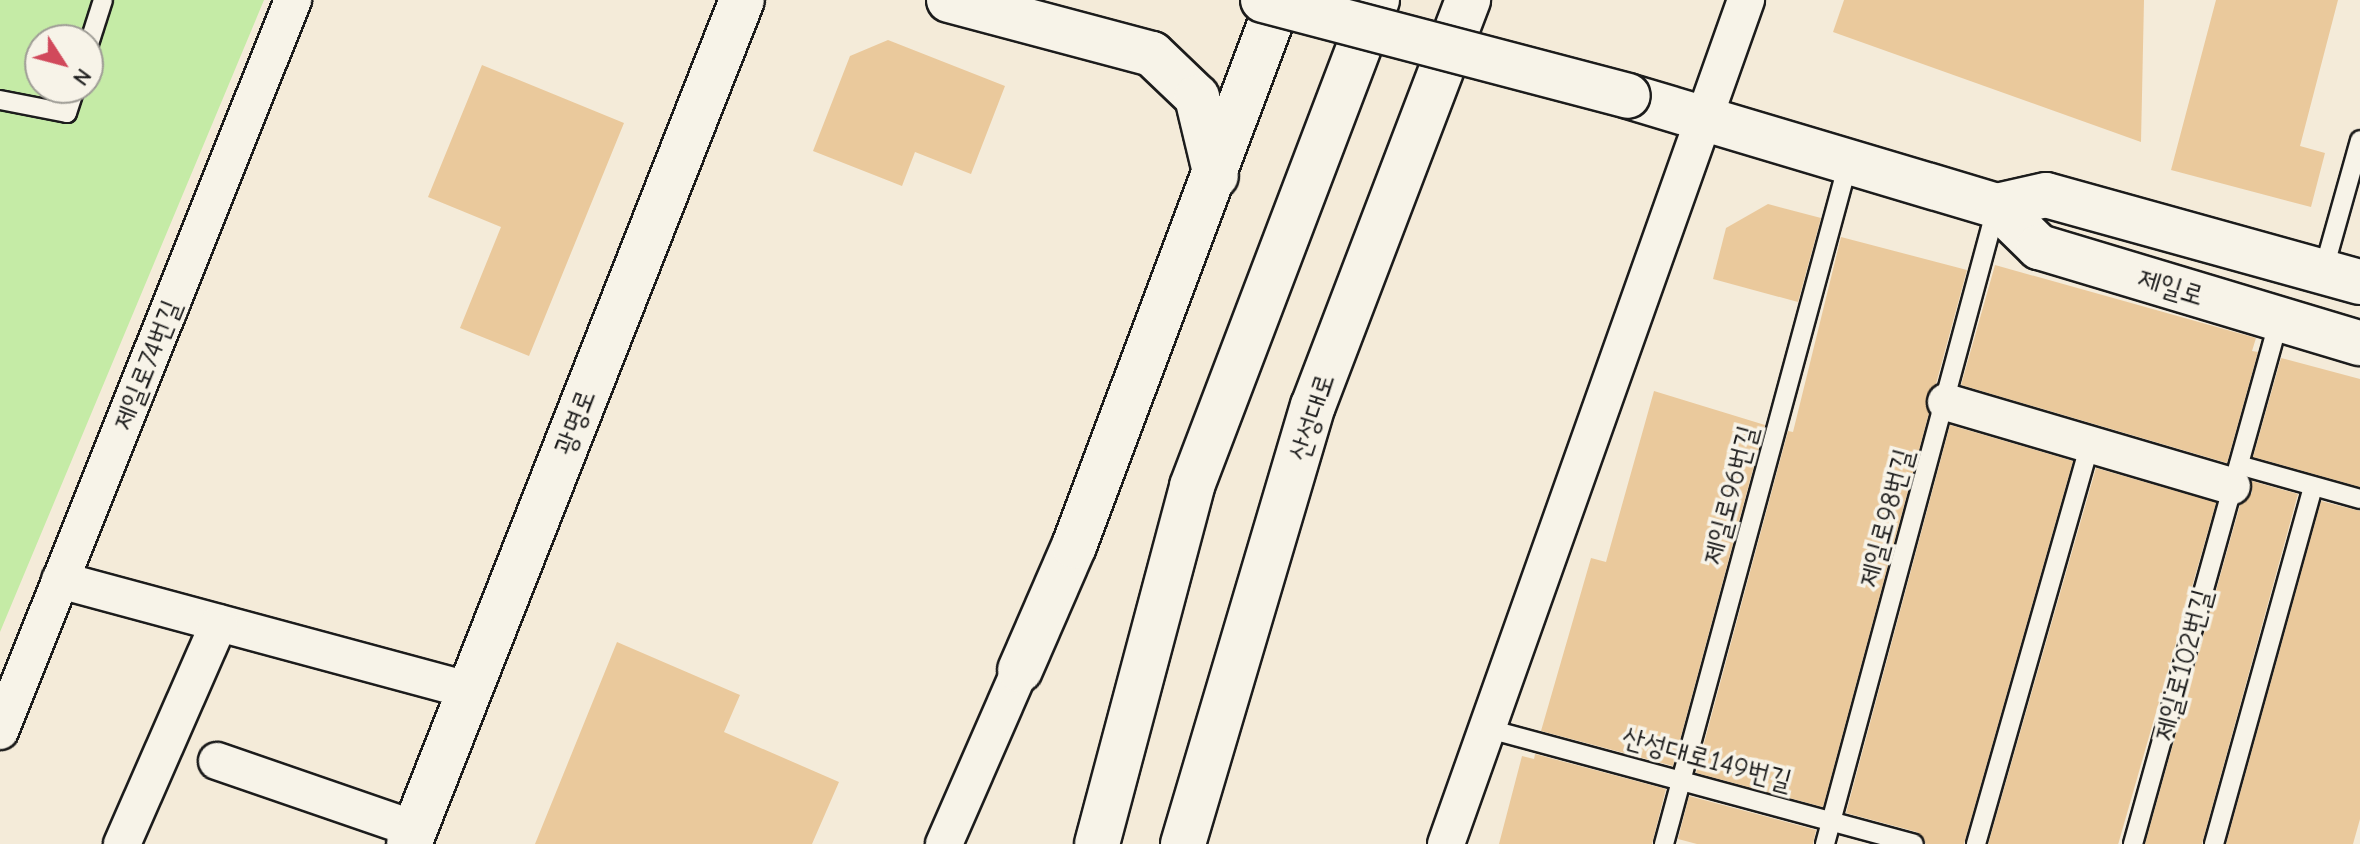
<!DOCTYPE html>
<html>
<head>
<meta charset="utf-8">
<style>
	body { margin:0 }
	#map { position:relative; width:2360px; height:844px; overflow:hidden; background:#f4ebd9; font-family:"Comic Neue","Poor Story",sans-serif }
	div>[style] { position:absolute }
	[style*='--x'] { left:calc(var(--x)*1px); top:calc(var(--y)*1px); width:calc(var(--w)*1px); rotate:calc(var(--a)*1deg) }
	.green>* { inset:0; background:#c5eba6 }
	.building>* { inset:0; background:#eac99c; transform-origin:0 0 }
	.roads { filter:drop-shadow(2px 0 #1c1c1c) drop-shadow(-2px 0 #1c1c1c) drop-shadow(0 2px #1c1c1c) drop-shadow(0 -2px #1c1c1c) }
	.lane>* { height:18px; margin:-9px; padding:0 9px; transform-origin:9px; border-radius:9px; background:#f7f3e8 }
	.street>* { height:36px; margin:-18px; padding:0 18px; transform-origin:18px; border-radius:18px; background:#f7f3e8 }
	.secondary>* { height:44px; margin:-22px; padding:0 22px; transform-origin:22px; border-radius:22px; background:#f7f3e8 }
	.primary>* { height:44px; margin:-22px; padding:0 22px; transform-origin:22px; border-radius:22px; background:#f7f3e8 }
	.bridges { filter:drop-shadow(2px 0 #1c1c1c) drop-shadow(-2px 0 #1c1c1c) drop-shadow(0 2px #1c1c1c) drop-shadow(0 -2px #1c1c1c) }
	.secondary-bridge>* { height:44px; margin:-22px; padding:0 22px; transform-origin:22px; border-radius:22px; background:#f7f3e8 }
	span { translate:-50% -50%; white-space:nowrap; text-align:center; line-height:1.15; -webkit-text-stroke:7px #f7f3e8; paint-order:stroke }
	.street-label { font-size:28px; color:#1c1c1c }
	.north { position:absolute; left:24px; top:24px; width:80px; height:80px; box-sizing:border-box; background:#f7f3e8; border:2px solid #9f9d96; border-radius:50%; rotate:126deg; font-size:22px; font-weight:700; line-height:32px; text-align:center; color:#1c1c1c }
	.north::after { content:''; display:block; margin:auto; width:28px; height:36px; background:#d1495b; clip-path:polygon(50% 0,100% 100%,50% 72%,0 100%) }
</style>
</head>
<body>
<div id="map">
	<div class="green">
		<i style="clip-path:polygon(evenodd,0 0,264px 0,0 632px,0 0,40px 40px,88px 40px,88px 88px,40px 88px,40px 40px)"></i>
	</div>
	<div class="building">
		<i style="clip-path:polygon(1844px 0,2144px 0,2141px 142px,1833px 32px)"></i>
		<i style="clip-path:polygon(2216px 0,2338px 0,2300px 146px,2325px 153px,2311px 207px,2171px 170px)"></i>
		<i style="clip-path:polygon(888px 40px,1005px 86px,971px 174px,915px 152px,902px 186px,813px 151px,850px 56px)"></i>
		<i style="clip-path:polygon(482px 65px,624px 123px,529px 356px,460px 328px,501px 227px,428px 197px)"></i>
		<i style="clip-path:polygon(1768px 204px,1821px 218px,1798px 302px,1713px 279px,1726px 228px)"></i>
		<i style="clip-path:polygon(1841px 237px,1967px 270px,1936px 384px,1926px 397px,1929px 413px,1823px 807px,1696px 773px,1788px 431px,1793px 432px)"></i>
		<i style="clip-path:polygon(1995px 265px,2256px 338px,2252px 351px,2258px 352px,2227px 463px,1961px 385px)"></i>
		<i style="clip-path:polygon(2281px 358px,2360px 379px,2360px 487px,2253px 457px)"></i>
		<i style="clip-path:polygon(1654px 391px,1765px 425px,1673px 766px,1541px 731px,1591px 558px,1606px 562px)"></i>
		<i style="clip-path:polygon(1950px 425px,2073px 461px,1964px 844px,1926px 844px,1917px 832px,1846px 813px)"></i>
		<i style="left:2096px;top:468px;width:125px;height:391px;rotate:16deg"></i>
		<i style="clip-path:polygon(2252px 481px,2298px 494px,2202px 844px,2145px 844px,2240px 505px,2252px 493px)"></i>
		<i style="clip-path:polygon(2321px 501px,2360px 511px,2360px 819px,2353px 844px,2226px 844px)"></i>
		<i style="clip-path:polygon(617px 642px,740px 695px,724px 732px,839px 782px,812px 844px,535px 844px)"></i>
		<i style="clip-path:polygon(1535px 754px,1666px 789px,1652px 844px,1499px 844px,1522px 756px,1534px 759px)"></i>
		<i style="clip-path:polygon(1689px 796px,1816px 830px,1813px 844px,1697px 844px,1678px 839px)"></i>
	</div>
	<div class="roads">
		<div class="lane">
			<i style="--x:88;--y:47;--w:49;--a:-72.3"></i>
			<i style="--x:0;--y:100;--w:68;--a:11"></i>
			<i style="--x:67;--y:113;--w:26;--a:-72"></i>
			<i style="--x:2323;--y:272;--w:137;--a:-74.3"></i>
			<i style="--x:2239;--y:465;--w:126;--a:15.7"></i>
			<i style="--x:1485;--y:728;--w:444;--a:15.1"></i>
			<i style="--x:1664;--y:844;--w:709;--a:-74.87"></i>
			<i style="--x:1825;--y:844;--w:658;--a:-74.93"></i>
			<i style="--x:1976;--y:844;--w:413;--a:-74.1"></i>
			<i style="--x:2133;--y:844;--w:544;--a:-74.43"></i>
			<i style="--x:2214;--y:844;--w:371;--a:-74.5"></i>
		</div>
		<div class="street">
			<i style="--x:1946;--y:402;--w:298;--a:16.4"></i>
			<i style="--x:60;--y:580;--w:425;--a:15.1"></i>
			<i style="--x:0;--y:731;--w:788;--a:-68.16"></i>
			<i style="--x:217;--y:761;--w:209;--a:19"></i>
			<i style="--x:122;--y:844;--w:241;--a:-66.3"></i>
			<i style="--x:944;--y:844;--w:190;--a:-66.4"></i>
			<i style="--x:1446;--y:844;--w:896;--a:-70.43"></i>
		</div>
		<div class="secondary">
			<i style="--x:949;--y:0;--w:210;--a:14.9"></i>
			<i style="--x:1152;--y:54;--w:62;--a:43.7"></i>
			<i style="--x:1197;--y:97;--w:81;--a:76.5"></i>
			<i style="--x:1628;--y:96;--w:385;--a:16.6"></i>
			<i style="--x:1997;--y:206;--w:59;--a:44.3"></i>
			<i style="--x:2039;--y:247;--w:335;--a:16.7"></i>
			<i style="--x:1997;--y:206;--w:50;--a:-12.7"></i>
			<i style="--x:2046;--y:195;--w:326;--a:15.5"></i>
			<i style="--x:409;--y:844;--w:907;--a:-68.47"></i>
		</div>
		<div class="primary">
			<i style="--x:1020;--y:670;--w:135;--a:-66.5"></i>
			<i style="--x:1074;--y:546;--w:583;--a:-69.42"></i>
			<i style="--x:1097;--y:844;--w:370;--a:-75.1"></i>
			<i style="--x:1192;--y:486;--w:520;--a:-69.16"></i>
			<i style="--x:1183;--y:844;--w:457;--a:-73.5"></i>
			<i style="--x:1313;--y:406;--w:435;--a:-69.1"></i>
		</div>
	</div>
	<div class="bridges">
		<div class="secondary-bridge">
			<i style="--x:1263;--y:0;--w:377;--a:14.7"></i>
		</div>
	</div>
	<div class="street-label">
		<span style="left:2171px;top:287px;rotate:17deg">제일로</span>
		<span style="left:147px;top:365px;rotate:-68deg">제일로74번길</span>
		<span style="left:1312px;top:417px;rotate:-72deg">산성대로</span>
		<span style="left:575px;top:422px;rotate:-69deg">광명로</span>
		<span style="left:1730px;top:495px;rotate:-75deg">제일로96번길</span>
		<span style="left:1886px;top:518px;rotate:-75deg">제일로98번길</span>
		<span style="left:2183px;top:665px;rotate:-75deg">제일로102번길</span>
		<span style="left:1707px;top:759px;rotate:15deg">산성대로149번길</span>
	</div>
	<div class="north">N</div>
</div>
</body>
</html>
